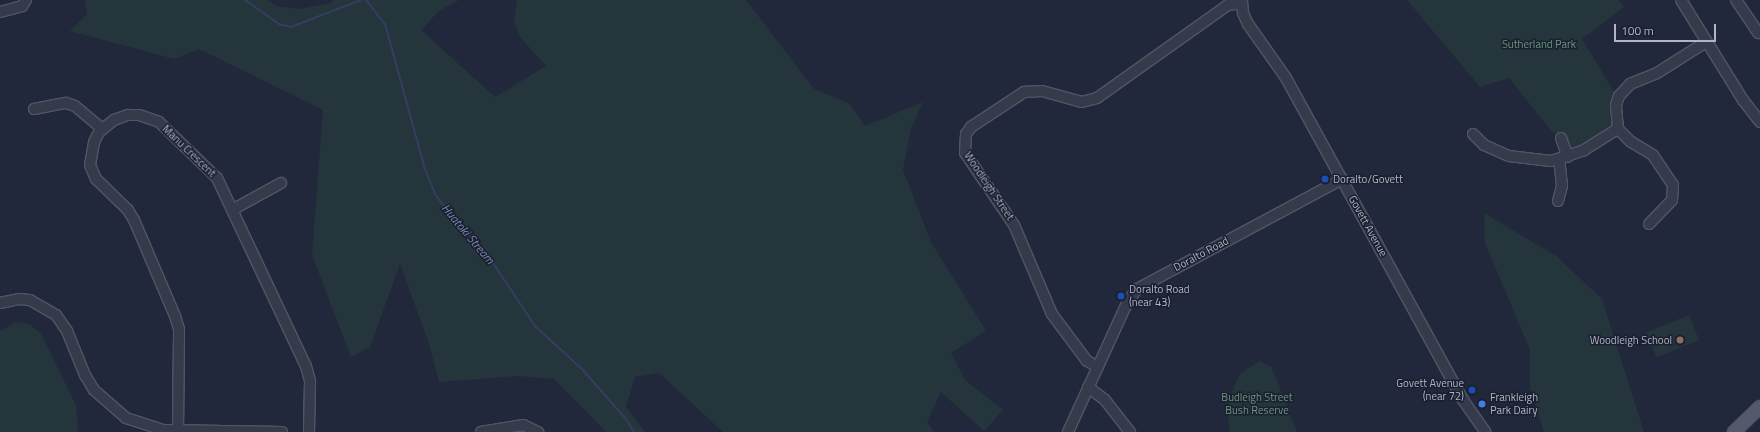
<!DOCTYPE html>
<html>
<head>
<meta charset="utf-8">
<style>
	body { margin:0 }
	#map { position:relative; width:1760px; height:432px; overflow:hidden; background:#22283b; font-family:"Titillium Web",sans-serif }
	div>[style] { position:absolute }
	[style*='--x'] { left:calc(var(--x)*1px); top:calc(var(--y)*1px); width:calc(var(--w)*1px); rotate:calc(var(--a)*1deg) }
	.green>* { inset:0; background:#24353c; transform-origin:0 0 }
	.stream>* { height:2px; margin:-1px; padding:0 1px; transform-origin:1px; border-radius:1px; background:#333e61 }
	.roads { filter:drop-shadow(1px 0 #515566) drop-shadow(-1px 0 #515566) drop-shadow(0 1px #515566) drop-shadow(0 -1px #515566) }
	.minor>* { height:10px; margin:-5px; padding:0 5px; transform-origin:5px; border-radius:5px; background:#363b4c }
	.major>* { height:12px; margin:-6px; padding:0 6px; transform-origin:6px; border-radius:6px; background:#54596c }
	.dots>* { width:11px; height:11px; translate:-50% -50%; box-sizing:border-box; border:2px solid #1b2030; border-radius:50% }
	span { translate:-50% -50%; white-space:nowrap; text-align:center; line-height:1.15; -webkit-text-stroke:3px #1b2030; paint-order:stroke }
	.park-label { font-size:11px; color:#68997c }
	.street-label { font-size:11px; color:#b1b5c7 }
	.poi-label { font-size:11px; color:#b1b5c7 }
	.left { translate:0 -50%; text-align:left }
	.right { translate:-100% -50%; text-align:right }
	.water-label { font-size:12px; color:#7886b0; font-style:italic }
	.scale { position:absolute; left:1614px; top:24px; width:102px; height:18px; box-sizing:border-box; border:2px solid #b1b5c7; border-top:0; padding-left:5px; font-size:12px; line-height:14px; white-space:nowrap; color:#b1b5c7; -webkit-text-stroke:3px #1b2030; paint-order:stroke }
</style>
</head>
<body>
<div id="map">
	<div class="green">
		<i style="clip-path:polygon(85px 0,267px 0,277px 6px,299px 9px,328px 4px,334px 0,459px 0,439px 11px,421px 30px,495px 97px,546px 66px,520px 37px,514px 22px,517px 0,746px 0,814px 89px,849px 103px,865px 126px,923px 102px,911px 128px,903px 170px,931px 242px,986px 331px,951px 353px,965px 380px,1003px 410px,984px 431px,941px 392px,927px 422px,934px 432px,723px 432px,659px 373px,635px 377px,626px 407px,645px 432px,606px 432px,554px 379px,518px 376px,439px 382px,429px 344px,400px 264px,370px 347px,351px 357px,312px 255px,323px 110px,199px 49px,174px 59px,70px 31px,87px 14px)"></i>
		<i style="clip-path:polygon(1407px 0,1619px 0,1624px 7px,1582px 39px,1615px 93px,1609px 114px,1612px 127px,1584px 147px,1572px 149px,1562px 132px,1553px 133px,1509px 78px,1480px 87px)"></i>
		<i style="clip-path:polygon(1484px 213px,1556px 256px,1602px 299px,1644px 432px,1544px 432px,1530px 386px,1530px 350px,1485px 243px)"></i>
		<i style="left:1689px;top:315px;width:27px;height:46px;rotate:68deg"></i>
		<i style="clip-path:polygon(16px 322px,29px 324px,41px 334px,76px 405px,78px 432px,0 432px,0 331px)"></i>
		<i style="clip-path:polygon(1259px 361px,1271px 366px,1297px 432px,1230px 432px,1227px 409px,1232px 391px,1240px 374px)"></i>
	</div>
	<div class="stream">
		<i style="--x:245;--y:0;--w:42;--a:35.2"></i>
		<i style="--x:279;--y:24;--w:12;--a:14"></i>
		<i style="--x:291;--y:27;--w:75;--a:-21.1"></i>
		<i style="--x:366;--y:0;--w:31;--a:52"></i>
		<i style="--x:385;--y:24;--w:150;--a:74.6"></i>
		<i style="--x:425;--y:169;--w:29;--a:68"></i>
		<i style="--x:436;--y:196;--w:88;--a:49.6"></i>
		<i style="--x:493;--y:263;--w:76;--a:56.3"></i>
		<i style="--x:535;--y:326;--w:64;--a:42.5"></i>
		<i style="--x:582;--y:369;--w:67;--a:48.7"></i>
		<i style="--x:626;--y:419;--w:15;--a:58"></i>
	</div>
	<div class="roads">
		<div class="minor">
			<i style="--x:1242;--y:0;--w:13;--a:86"></i>
			<i style="--x:1243;--y:13;--w:12;--a:66"></i>
			<i style="--x:1248;--y:24;--w:66;--a:54.9"></i>
			<i style="--x:1286;--y:78;--w:367;--a:61.2"></i>
			<i style="--x:1463;--y:400;--w:39;--a:55"></i>
			<i style="--x:1681;--y:0;--w:118;--a:58.2"></i>
			<i style="--x:1743;--y:100;--w:28;--a:52"></i>
			<i style="--x:1736;--y:0;--w:40;--a:56"></i>
			<i style="--x:0;--y:12;--w:23;--a:-15"></i>
			<i style="--x:22;--y:6;--w:7;--a:-56"></i>
			<i style="--x:34;--y:109;--w:33;--a:-11"></i>
			<i style="--x:66;--y:103;--w:9;--a:18"></i>
			<i style="--x:75;--y:106;--w:35;--a:40"></i>
			<i style="--x:1473;--y:134;--w:16;--a:45"></i>
			<i style="--x:1484;--y:145;--w:27;--a:24"></i>
			<i style="--x:1509;--y:156;--w:42;--a:6.8"></i>
			<i style="--x:1551;--y:161;--w:35;--a:-18"></i>
			<i style="--x:1584;--y:150;--w:40;--a:-32"></i>
			<i style="--x:1561;--y:138;--w:20;--a:70"></i>
			<i style="--x:1558;--y:201;--w:16;--a:-75"></i>
			<i style="--x:1562;--y:186;--w:27;--a:-96"></i>
			<i style="--x:232;--y:210;--w:56;--a:-28.9"></i>
			<i style="--x:1649;--y:224;--w:33;--a:-46"></i>
			<i style="--x:1672;--y:200;--w:15;--a:-86"></i>
			<i style="--x:1673;--y:185;--w:36;--a:-124"></i>
			<i style="--x:1653;--y:155;--w:26;--a:-149"></i>
			<i style="--x:1631;--y:142;--w:18;--a:-135"></i>
			<i style="--x:1618;--y:129;--w:24;--a:-95"></i>
			<i style="--x:1616;--y:105;--w:9;--a:-72"></i>
			<i style="--x:1619;--y:96;--w:16;--a:-47"></i>
			<i style="--x:1630;--y:84;--w:29;--a:-22"></i>
			<i style="--x:1657;--y:73;--w:58;--a:-32.3"></i>
			<i style="--x:0;--y:303;--w:19;--a:-12"></i>
			<i style="--x:19;--y:299;--w:11;--a:5"></i>
			<i style="--x:30;--y:300;--w:30;--a:30"></i>
			<i style="--x:56;--y:315;--w:19;--a:55"></i>
			<i style="--x:67;--y:331;--w:48;--a:67.8"></i>
			<i style="--x:85;--y:375;--w:17;--a:59"></i>
			<i style="--x:94;--y:390;--w:43;--a:41.2"></i>
			<i style="--x:126;--y:418;--w:40;--a:18"></i>
			<i style="--x:164;--y:430;--w:118;--a:1"></i>
			<i style="--x:1098;--y:367;--w:13;--a:-151"></i>
			<i style="--x:1087;--y:361;--w:59;--a:-126.7"></i>
			<i style="--x:1052;--y:314;--w:97;--a:-113.1"></i>
			<i style="--x:1014;--y:225;--w:87;--a:-124.2"></i>
			<i style="--x:965;--y:153;--w:19;--a:-87"></i>
			<i style="--x:966;--y:134;--w:9;--a:-54"></i>
			<i style="--x:971;--y:127;--w:64;--a:-33.4"></i>
			<i style="--x:1024;--y:92;--w:18;--a:-3"></i>
			<i style="--x:1042;--y:91;--w:41;--a:15.4"></i>
			<i style="--x:1082;--y:102;--w:16;--a:-15"></i>
			<i style="--x:1097;--y:98;--w:161;--a:-35.4"></i>
			<i style="--x:1228;--y:5;--w:13;--a:-9"></i>
			<i style="--x:1088;--y:387;--w:21;--a:37"></i>
			<i style="--x:1105;--y:400;--w:41;--a:52"></i>
			<i style="--x:178;--y:431;--w:102;--a:-89.4"></i>
			<i style="--x:179;--y:329;--w:14;--a:-107"></i>
			<i style="--x:175;--y:316;--w:104;--a:-113.1"></i>
			<i style="--x:134;--y:220;--w:12;--a:-121"></i>
			<i style="--x:128;--y:210;--w:45;--a:-135.9"></i>
			<i style="--x:96;--y:179;--w:15;--a:-113"></i>
			<i style="--x:90;--y:165;--w:23;--a:-80"></i>
			<i style="--x:94;--y:142;--w:11;--a:-63"></i>
			<i style="--x:99;--y:132;--w:19;--a:-39"></i>
			<i style="--x:114;--y:120;--w:15;--a:-20"></i>
			<i style="--x:128;--y:115;--w:11;--a:0"></i>
			<i style="--x:139;--y:115;--w:21;--a:19"></i>
			<i style="--x:159;--y:122;--w:81;--a:44"></i>
			<i style="--x:217;--y:178;--w:208;--a:64.7"></i>
			<i style="--x:306;--y:366;--w:16;--a:75"></i>
			<i style="--x:310;--y:381;--w:51;--a:91.1"></i>
			<i style="--x:481;--y:432;--w:43;--a:-9.5"></i>
			<i style="--x:523;--y:425;--w:17;--a:25"></i>
			<i style="--x:1068;--y:432;--w:144;--a:-65.4"></i>
			<i style="--x:1128;--y:301;--w:15;--a:-53"></i>
			<i style="--x:1137;--y:289;--w:233;--a:-28.2"></i>
		</div>
		<div class="major">
			<i style="--x:1734;--y:432;--w:36;--a:-44"></i>
		</div>
	</div>
	<div class="dots">
		<i style="left:1325px;top:179px;background:#1a4fb4"></i>
		<i style="left:1121px;top:296px;background:#1a4fb4"></i>
		<i style="left:1680px;top:340px;background:#8d6e63"></i>
		<i style="left:1472px;top:390px;background:#1a4fb4"></i>
		<i style="left:1482px;top:404px;background:#3f7fe0"></i>
	</div>
	<div class="park-label">
		<span style="left:1539px;top:44px">Sutherland Park</span>
		<span style="left:1257px;top:404px">Budleigh Street<br>Bush Reserve</span>
	</div>
	<div class="street-label">
		<span style="left:189px;top:151px;rotate:44deg">Manu Crescent</span>
		<span style="left:989px;top:186px;rotate:56deg">Woodleigh Street</span>
		<span style="left:1368px;top:226px;rotate:61deg">Govett Avenue</span>
		<span style="left:1201px;top:254px;rotate:-28deg">Doralto Road</span>
	</div>
	<div class="poi-label">
		<span class="left" style="left:1333px;top:179px">Doralto/Govett</span>
		<span class="left" style="left:1129px;top:296px">Doralto Road<br>(near 43)</span>
		<span class="right" style="left:1672px;top:340px">Woodleigh School</span>
		<span class="right" style="left:1464px;top:390px">Govett Avenue<br>(near 72)</span>
		<span class="left" style="left:1490px;top:404px">Frankleigh<br>Park Dairy</span>
	</div>
	<div class="water-label">
		<span style="left:468px;top:234px;rotate:50deg">Huatoki Stream</span>
	</div>
	<div class="scale">100 m</div>
</div>
</body>
</html>
